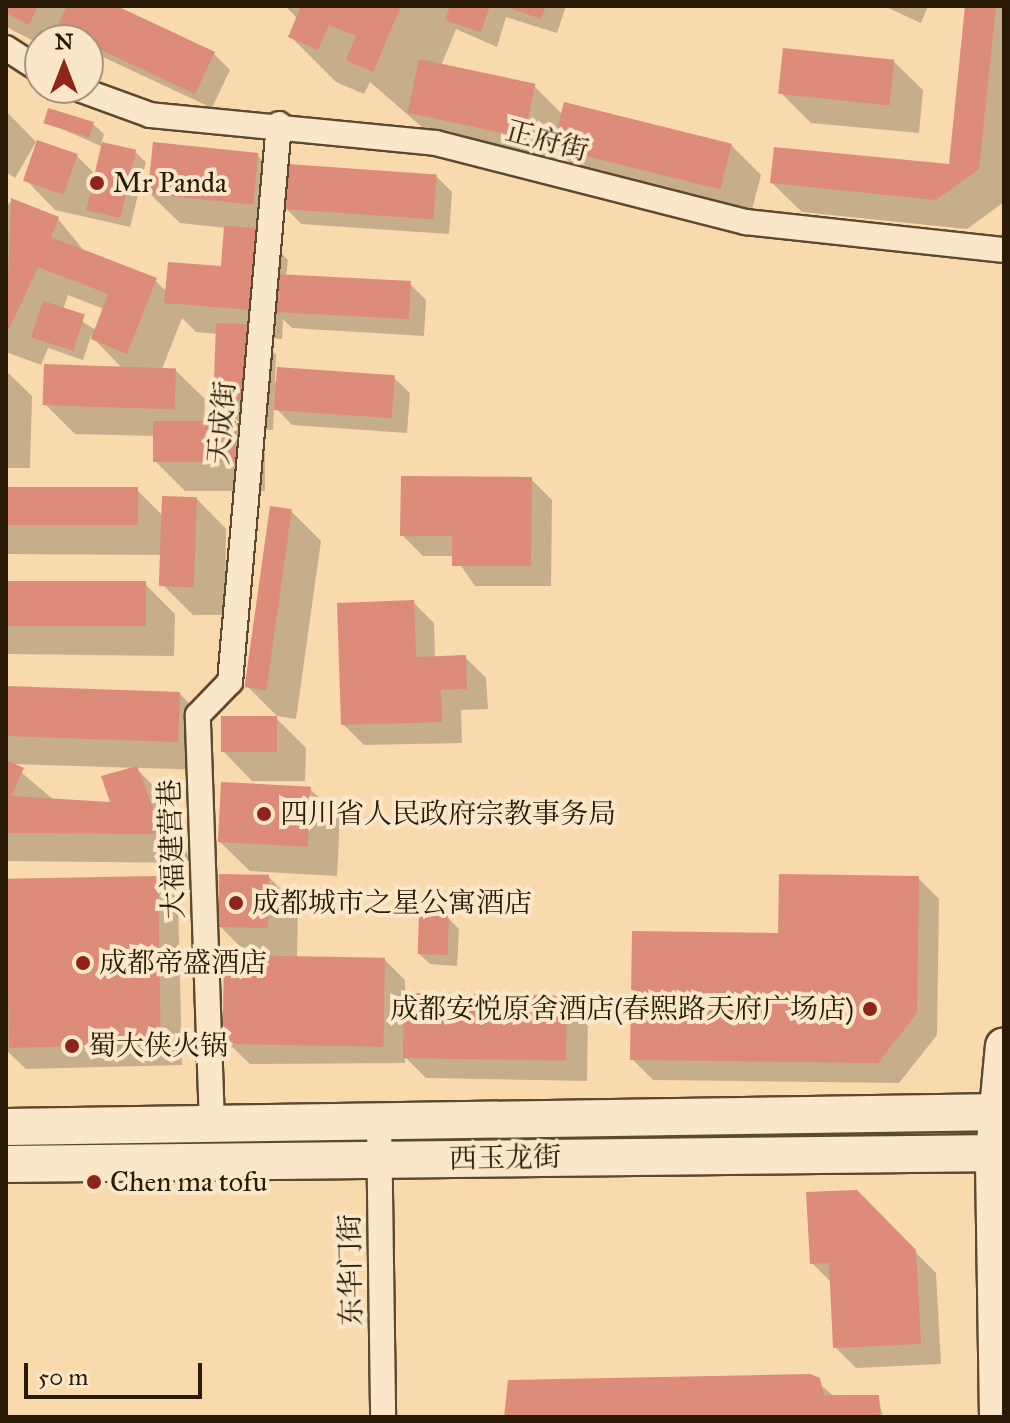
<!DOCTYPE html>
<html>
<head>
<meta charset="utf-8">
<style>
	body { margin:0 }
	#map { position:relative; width:1010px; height:1423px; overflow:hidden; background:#f8daad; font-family:"IM FELL Great Primer","Noto Serif SC",serif }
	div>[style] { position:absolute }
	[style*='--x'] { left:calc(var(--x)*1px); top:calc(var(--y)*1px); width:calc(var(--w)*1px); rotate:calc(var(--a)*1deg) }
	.shadow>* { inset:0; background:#0003 }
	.building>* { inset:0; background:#dc8c78; transform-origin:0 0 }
	.roads { filter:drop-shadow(2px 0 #5c4a30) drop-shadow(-2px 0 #5c4a30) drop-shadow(0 2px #5c4a30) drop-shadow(0 -2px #5c4a30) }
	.minor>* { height:24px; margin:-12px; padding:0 12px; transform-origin:12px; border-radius:12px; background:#fae7ca }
	.secondary>* { height:36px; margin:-18px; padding:0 18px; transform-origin:18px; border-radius:18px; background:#fae7ca }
	.dots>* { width:22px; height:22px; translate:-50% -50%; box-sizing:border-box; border:4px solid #fae7ca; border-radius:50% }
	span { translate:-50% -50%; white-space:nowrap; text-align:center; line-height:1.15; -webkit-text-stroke:8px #fae7ca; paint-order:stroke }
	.street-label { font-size:28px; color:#281a06 }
	.poi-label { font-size:28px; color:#281a06 }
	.left { translate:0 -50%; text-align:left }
	.right { translate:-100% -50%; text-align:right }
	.frame { position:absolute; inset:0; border:8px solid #281a06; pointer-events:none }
	.north { position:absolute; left:24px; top:24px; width:80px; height:80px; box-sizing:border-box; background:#fae7ca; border:2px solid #a6957c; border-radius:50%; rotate:0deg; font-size:22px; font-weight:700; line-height:32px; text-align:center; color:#281a06 }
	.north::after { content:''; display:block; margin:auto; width:28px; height:36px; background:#8f2418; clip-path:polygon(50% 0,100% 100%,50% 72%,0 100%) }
	.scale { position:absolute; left:24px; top:1363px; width:178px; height:36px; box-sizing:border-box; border:4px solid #281a06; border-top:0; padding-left:10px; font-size:24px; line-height:28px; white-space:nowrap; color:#281a06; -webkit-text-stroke:6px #fae7ca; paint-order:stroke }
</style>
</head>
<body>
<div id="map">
	<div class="shadow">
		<i style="clip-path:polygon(6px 6px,112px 6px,214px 54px,230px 70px,212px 108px,88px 50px,88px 40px,40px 44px,14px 31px,6px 26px)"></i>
		<i style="clip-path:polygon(285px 6px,566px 6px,557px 33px,506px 17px,497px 47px,456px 29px,441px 66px,534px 86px,563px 115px,731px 145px,761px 175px,750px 217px,584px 177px,556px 148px,552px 166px,439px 142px,370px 82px,364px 94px,336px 82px,290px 36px,298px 19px)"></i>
		<i style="clip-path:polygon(884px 6px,928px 6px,921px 23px)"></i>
		<i style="clip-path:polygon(967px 6px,1004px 6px,1004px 202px,967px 229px,802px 212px,772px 183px,951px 167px)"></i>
		<i style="clip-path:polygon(893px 61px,923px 90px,919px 133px,811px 123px,781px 93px)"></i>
		<i style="clip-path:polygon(6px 111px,36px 142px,15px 178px,6px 172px)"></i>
		<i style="clip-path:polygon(46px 122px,93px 124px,104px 134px,101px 144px,135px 152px,146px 162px,130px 227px,55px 210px,26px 180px,77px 156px,96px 175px,103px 147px)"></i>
		<i style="clip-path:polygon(evenodd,257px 155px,287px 185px,436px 176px,452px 192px,449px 234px,301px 224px,285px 207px,282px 234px,260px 232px,288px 260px,286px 277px,410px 284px,426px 300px,424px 336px,292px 328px,283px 319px,282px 339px,258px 337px,276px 355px,275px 382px,394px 378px,410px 393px,407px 433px,292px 425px,274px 406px,273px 430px,241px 429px,265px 453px,265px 491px,185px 491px,155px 461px,155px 436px,75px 434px,45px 404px,122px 368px,91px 336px,83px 360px,48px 348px,41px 365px,6px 352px,6px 206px,12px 201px,58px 219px,86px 253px,155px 280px,167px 292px,223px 268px,226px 228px,180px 223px,150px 194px,257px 155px,68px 295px,104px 309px,96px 330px,63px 310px,68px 295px,257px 155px,182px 318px,196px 332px,218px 334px,216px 399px,240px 423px,204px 423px,205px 399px,175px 370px,162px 369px,182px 318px)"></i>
		<i style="clip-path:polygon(6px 371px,32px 396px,30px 468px,6px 468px)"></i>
		<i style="clip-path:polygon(531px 479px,552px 500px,551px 586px,475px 586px,454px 556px,423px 556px,402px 535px)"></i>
		<i style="clip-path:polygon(6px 489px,137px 490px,164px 517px,197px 499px,226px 529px,225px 615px,193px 615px,163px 585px,163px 555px,6px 554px)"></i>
		<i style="clip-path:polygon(291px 511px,321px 541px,296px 719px,277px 716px,247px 686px)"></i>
		<i style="clip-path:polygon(6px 583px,145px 584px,175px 614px,174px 656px,7px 654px)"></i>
		<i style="clip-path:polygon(413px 602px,434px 623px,435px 658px,465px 657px,486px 678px,488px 709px,461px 710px,462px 743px,364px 745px,343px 724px)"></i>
		<i style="clip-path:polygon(6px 688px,179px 693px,209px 723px,207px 770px,11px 764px,53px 799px,113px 804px,136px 768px,166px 799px,191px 863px,6px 861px)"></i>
		<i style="clip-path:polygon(276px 718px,306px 748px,305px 781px,252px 781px,223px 751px)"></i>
		<i style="clip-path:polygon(310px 789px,340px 818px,337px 876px,250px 871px,220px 842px)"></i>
		<i style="clip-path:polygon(269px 877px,298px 907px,297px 958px,384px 959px,405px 980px,405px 995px,567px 997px,588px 1018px,587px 1081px,426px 1078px,405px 1057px,405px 1063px,250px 1064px,228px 1043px,250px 957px,220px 926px)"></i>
		<i style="clip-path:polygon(157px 878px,178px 899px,182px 1065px,26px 1069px,6px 1050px,6px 882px)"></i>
		<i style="clip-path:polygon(918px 878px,939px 899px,937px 1035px,899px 1083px,653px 1080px,632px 1059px,780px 935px)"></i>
		<i style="clip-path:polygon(448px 918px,459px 929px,457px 966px,430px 964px,419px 954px)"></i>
		<i style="clip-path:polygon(856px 1192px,936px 1273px,941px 1364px,856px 1368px,835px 1347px,832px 1283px,812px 1263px)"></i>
		<i style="clip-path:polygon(810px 1376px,835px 1397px,878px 1397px,883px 1417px,507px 1417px)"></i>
	</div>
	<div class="building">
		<i style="clip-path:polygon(6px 6px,38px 6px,29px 25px,6px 13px)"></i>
		<i style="clip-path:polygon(67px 6px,117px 6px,215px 52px,195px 94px,56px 29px)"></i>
		<i style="clip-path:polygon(301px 6px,401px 6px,373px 72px,346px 60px,356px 36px,329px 25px,318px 50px,288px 37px)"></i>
		<i style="clip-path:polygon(450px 6px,490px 6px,481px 32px,445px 20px)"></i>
		<i style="clip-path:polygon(504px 6px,546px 6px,541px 19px)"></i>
		<i style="clip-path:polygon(965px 6px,996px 6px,979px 169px,936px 200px,770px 183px,774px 147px,949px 164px)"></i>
		<i style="left:783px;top:48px;width:112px;height:46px;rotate:6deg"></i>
		<i style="left:419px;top:59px;width:119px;height:55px;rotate:12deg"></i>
		<i style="left:564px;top:102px;width:173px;height:47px;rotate:14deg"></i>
		<i style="left:48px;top:108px;width:48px;height:16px;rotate:17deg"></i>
		<i style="left:37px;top:140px;width:43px;height:43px;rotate:19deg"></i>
		<i style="left:102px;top:142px;width:35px;height:70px;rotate:13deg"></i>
		<i style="left:153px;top:142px;width:106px;height:52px;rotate:6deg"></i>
		<i style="left:287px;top:164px;width:150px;height:45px;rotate:4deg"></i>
		<i style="clip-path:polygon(11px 198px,59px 217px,51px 237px,157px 278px,127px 354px,91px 339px,108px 294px,38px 267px,6px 335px)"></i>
		<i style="clip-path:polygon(224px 226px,259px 228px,252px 310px,164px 303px,168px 262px,221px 266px)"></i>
		<i style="left:276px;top:274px;width:135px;height:38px;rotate:3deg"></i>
		<i style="left:43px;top:301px;width:44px;height:38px;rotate:18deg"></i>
		<i style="left:216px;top:323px;width:31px;height:77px;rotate:2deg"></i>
		<i style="left:44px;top:364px;width:132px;height:41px;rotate:2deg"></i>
		<i style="left:277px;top:367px;width:118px;height:43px;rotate:4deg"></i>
		<i style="left:153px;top:421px;width:83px;height:41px"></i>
		<i style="clip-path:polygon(401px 476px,532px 477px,531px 566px,452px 566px,452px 536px,400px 536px)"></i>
		<i style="left:6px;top:487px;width:132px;height:38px"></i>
		<i style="left:162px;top:496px;width:35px;height:90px;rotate:2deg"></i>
		<i style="left:270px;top:506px;width:22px;height:183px;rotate:8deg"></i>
		<i style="left:6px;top:581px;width:140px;height:45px"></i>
		<i style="clip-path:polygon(414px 600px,416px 657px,466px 655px,467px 689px,441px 690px,442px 722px,341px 725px,337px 603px)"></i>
		<i style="left:6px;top:686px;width:174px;height:50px;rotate:2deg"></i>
		<i style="left:221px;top:716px;width:56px;height:36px"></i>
		<i style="clip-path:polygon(6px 760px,24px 768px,11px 796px,110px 802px,101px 776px,137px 766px,163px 834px,6px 833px)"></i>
		<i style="left:221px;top:782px;width:90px;height:60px;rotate:3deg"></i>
		<i style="left:219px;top:874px;width:50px;height:53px;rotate:1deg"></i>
		<i style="clip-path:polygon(779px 874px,919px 876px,917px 1013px,878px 1063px,630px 1060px,632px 931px,778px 933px)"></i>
		<i style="left:158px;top:876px;width:169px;height:152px;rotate:89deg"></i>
		<i style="left:419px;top:915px;width:30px;height:39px;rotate:2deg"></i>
		<i style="left:224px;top:955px;width:161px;height:89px;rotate:1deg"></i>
		<i style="left:404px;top:993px;width:163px;height:65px;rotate:1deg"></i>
		<i style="clip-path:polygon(857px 1190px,916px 1250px,921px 1344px,833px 1348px,829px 1263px,810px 1264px,806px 1192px)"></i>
		<i style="clip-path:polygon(810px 1374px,820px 1378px,824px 1395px,879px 1395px,880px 1417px,504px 1417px,508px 1380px)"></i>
	</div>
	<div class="roads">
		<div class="minor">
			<i style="--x:6;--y:48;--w:40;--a:32.9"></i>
			<i style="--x:76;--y:88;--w:79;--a:20"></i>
			<i style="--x:150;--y:115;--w:287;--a:5.6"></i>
			<i style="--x:436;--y:143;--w:320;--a:14.3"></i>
			<i style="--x:746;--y:222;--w:260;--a:6.2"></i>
			<i style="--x:379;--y:1121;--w:296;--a:89.2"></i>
			<i style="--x:212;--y:1124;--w:409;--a:-92"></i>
			<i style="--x:198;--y:715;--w:46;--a:-45.9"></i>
			<i style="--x:230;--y:682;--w:560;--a:-84.98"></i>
		</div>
		<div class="secondary">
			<i style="--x:6;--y:1127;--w:998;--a:-0.86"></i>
			<i style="--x:6;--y:1164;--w:998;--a:-0.63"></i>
			<i style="--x:998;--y:1417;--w:264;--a:-90.9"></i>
			<i style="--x:994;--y:1153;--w:107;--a:-84.7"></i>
		</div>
	</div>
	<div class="dots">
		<i style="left:97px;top:183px;background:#8f2418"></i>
		<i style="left:264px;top:814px;background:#8f2418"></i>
		<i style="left:236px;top:903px;background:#8f2418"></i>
		<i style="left:83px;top:963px;background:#8f2418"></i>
		<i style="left:870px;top:1009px;background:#8f2418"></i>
		<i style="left:72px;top:1046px;background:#8f2418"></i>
		<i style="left:94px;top:1182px;background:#8f2418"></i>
	</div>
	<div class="street-label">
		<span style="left:547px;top:141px;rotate:15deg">正府街</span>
		<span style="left:222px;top:423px;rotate:-85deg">天成街</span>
		<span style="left:172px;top:849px;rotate:-92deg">大福建营巷</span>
		<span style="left:505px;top:1158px;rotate:-1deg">西玉龙街</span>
		<span style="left:351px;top:1270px;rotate:-91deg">东华门街</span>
	</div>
	<div class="poi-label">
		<span class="left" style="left:113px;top:183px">Mr Panda</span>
		<span class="left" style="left:280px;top:814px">四川省人民政府宗教事务局</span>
		<span class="left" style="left:252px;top:903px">成都城市之星公寓酒店</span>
		<span class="left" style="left:99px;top:963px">成都帝盛酒店</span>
		<span class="right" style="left:854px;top:1009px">成都安悦原舍酒店(春熙路天府广场店)</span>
		<span class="left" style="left:88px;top:1046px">蜀大侠火锅</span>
		<span class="left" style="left:110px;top:1182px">Chen ma tofu</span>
	</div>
	<div class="frame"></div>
	<div class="north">N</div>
	<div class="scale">50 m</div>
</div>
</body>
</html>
